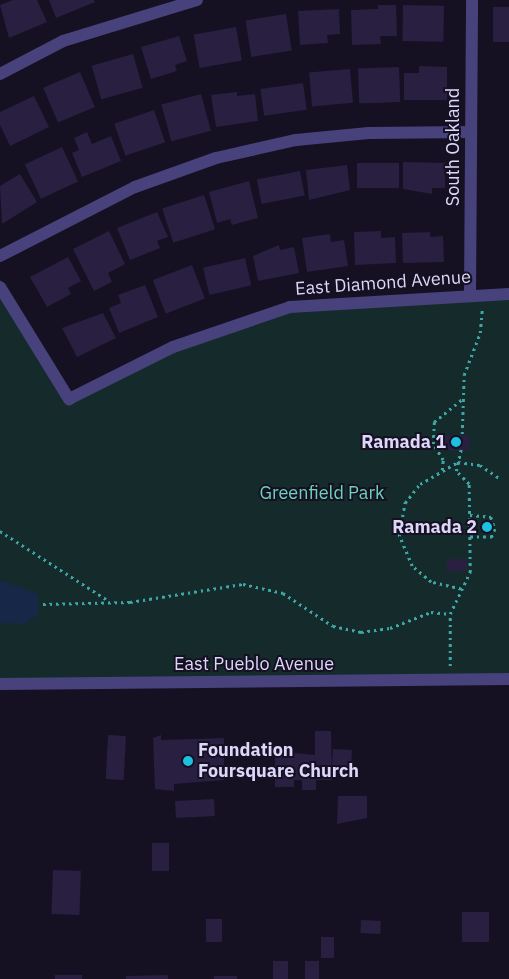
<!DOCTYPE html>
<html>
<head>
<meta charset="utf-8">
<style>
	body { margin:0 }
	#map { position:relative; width:509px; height:979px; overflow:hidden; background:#151122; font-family:"IBM Plex Sans",sans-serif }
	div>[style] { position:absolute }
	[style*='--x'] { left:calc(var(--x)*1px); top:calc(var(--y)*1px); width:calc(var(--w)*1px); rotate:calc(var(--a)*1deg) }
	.green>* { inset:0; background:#152b2b }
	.water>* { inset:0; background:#162747 }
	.building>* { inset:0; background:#281f41; transform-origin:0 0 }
	.path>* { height:2.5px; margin-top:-1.25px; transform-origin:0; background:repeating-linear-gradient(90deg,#3ea7a6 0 2.5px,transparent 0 6.5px) }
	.minor>* { height:12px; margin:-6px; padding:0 6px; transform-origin:6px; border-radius:6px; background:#47427b }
	.tertiary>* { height:12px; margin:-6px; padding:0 6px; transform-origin:6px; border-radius:6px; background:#47427b }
	.dots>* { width:14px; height:14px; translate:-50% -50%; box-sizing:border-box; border:2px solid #151122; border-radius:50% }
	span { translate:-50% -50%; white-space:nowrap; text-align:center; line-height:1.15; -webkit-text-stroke:4px #151122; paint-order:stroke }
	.street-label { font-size:18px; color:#ddd7fa }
	.poi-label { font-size:18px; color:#ddd7fa; font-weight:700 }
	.right { translate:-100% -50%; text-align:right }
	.left { translate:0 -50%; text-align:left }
	.park-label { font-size:18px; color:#6cd1bd }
</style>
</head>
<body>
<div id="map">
	<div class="green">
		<i style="clip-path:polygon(0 279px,69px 399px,173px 347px,290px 307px,509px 294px,509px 679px,0 683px)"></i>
	</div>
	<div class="water">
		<i style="clip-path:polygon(0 580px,38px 594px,38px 615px,24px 624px,0 623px)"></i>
	</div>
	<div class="building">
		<i style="clip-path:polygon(13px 0,37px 0,47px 22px,9px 38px,0 5px)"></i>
		<i style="clip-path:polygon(49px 0,94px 0,95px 2px,56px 18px)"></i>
		<i style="clip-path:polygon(378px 5px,396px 5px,397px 36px,380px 36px,381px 44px,352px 45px,351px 10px,378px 9px)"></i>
		<i style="left:403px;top:5px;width:41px;height:36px;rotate:1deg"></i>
		<i style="left:509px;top:7px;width:35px;height:16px;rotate:90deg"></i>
		<i style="clip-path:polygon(339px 9px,340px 34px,327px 35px,328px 43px,300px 45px,298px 11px)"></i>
		<i style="left:286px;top:14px;width:37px;height:41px;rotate:81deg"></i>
		<i style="left:236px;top:27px;width:34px;height:43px;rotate:80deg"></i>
		<i style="clip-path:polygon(179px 36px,187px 61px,175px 65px,177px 71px,151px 79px,141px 47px)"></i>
		<i style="left:133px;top:54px;width:35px;height:43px;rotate:74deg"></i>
		<i style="clip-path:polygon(419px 66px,447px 67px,447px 100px,404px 100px,404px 73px,419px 73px)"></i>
		<i style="left:399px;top:67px;width:35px;height:41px;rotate:88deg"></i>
		<i style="left:350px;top:69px;width:34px;height:41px;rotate:85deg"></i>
		<i style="left:80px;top:72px;width:38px;height:40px;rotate:67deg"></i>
		<i style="left:303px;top:83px;width:27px;height:43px;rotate:82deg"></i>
		<i style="clip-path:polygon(237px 92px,237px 96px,255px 94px,258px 121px,216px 127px,211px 95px)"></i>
		<i style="left:201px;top:94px;width:38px;height:41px;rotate:75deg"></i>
		<i style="clip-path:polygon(34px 96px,49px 127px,10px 146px,0 125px,0 112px)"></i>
		<i style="left:154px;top:110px;width:34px;height:42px;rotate:71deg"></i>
		<i style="clip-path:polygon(87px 132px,92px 144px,111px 136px,121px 161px,82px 177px,72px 153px,79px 150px,74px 138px)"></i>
		<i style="left:62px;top:147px;width:38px;height:41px;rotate:65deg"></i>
		<i style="clip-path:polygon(403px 162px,445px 163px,445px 188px,432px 188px,432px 194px,403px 189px)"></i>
		<i style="left:399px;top:163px;width:25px;height:42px;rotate:90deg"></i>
		<i style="clip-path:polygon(347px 165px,350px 190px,309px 200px,306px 170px)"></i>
		<i style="left:300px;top:171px;width:25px;height:44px;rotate:79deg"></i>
		<i style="clip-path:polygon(20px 174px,37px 202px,2px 224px,0 186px)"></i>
		<i style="clip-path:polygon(249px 181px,258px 218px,232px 225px,230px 219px,217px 223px,209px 192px)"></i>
		<i style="left:204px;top:195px;width:36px;height:44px;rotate:72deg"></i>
		<i style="clip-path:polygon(157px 212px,168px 237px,157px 241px,160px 248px,130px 260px,117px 228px)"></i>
		<i style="clip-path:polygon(109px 231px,125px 264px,108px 273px,112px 282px,94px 291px,73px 249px)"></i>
		<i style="clip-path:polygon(381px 231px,381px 238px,395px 237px,396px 263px,355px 265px,354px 232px)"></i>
		<i style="clip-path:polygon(430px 232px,430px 237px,443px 236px,444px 262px,403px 263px,402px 233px)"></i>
		<i style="clip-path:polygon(330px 234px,331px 242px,344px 240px,348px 266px,307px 272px,302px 238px)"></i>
		<i style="clip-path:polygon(279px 245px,280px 250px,294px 247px,299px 273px,258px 281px,253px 256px)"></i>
		<i style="clip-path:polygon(68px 257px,81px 281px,68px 288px,71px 294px,47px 307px,30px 277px)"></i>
		<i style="left:245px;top:258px;width:28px;height:43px;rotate:77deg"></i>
		<i style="left:192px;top:265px;width:36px;height:42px;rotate:69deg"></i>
		<i style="clip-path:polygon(145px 285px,158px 317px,119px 333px,109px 308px,121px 303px,118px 295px)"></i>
		<i style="clip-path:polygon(103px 313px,116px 338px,77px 357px,62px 328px)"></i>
		<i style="left:443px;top:435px;width:26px;height:15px"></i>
		<i style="clip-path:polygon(482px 522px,493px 522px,492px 533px,482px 532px)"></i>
		<i style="left:447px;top:559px;width:20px;height:12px"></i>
		<i style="clip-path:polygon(315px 731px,331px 731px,332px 780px,316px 780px,316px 790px,302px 790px,302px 780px,294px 780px,294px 787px,275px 787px,275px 751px,315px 755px)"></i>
		<i style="left:108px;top:735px;width:18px;height:44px;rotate:3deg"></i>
		<i style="clip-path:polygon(161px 735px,161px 740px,224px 738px,224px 780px,174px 784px,174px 791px,155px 789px,153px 738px)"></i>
		<i style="left:333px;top:749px;width:19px;height:22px;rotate:3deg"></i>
		<i style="clip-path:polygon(338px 796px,367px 796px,367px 818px,337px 824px)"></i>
		<i style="left:214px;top:799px;width:17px;height:39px;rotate:87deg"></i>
		<i style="left:152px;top:843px;width:17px;height:28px"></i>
		<i style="left:53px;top:870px;width:28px;height:44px;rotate:2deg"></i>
		<i style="left:462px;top:912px;width:27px;height:30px"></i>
		<i style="left:222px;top:919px;width:23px;height:16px;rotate:90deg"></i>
		<i style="left:361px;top:920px;width:20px;height:13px;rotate:3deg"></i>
		<i style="left:321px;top:937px;width:13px;height:21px"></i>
		<i style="left:273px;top:961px;width:15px;height:18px"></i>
		<i style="left:305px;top:961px;width:14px;height:18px"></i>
		<i style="left:55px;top:975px;width:27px;height:4px"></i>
		<i style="clip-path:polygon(168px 975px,168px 979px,126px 979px,126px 976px)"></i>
		<i style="left:214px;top:976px;width:23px;height:3px"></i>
	</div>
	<div class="path">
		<i style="--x:462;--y:434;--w:59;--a:-88.1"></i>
		<i style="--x:464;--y:375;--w:45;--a:-69.1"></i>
		<i style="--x:480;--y:333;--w:25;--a:-85"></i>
		<i style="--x:442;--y:470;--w:10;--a:-84"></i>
		<i style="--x:443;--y:460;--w:19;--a:-122"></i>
		<i style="--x:433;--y:444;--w:22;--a:-87"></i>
		<i style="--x:434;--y:422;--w:36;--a:-39"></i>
		<i style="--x:470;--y:515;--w:21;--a:5"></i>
		<i style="--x:491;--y:517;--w:13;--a:72"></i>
		<i style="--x:495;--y:529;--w:9;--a:111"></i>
		<i style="--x:492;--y:537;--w:22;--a:180"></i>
		<i style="--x:0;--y:531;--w:130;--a:32.7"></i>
		<i style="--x:461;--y:589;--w:31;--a:-167"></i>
		<i style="--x:431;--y:582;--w:25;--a:-140"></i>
		<i style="--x:412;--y:566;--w:33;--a:-113"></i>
		<i style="--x:399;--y:536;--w:34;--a:-80"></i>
		<i style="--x:405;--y:503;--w:24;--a:-52"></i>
		<i style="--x:420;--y:484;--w:44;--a:-30.1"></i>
		<i style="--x:458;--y:462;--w:22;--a:8"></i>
		<i style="--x:480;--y:465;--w:25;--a:34"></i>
		<i style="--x:43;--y:604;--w:87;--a:-1.3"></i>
		<i style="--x:130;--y:602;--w:114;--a:-9.1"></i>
		<i style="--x:243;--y:584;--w:41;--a:12.7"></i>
		<i style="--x:283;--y:593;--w:60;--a:33.4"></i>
		<i style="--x:333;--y:626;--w:29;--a:12"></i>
		<i style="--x:361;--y:632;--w:29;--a:-8"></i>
		<i style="--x:390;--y:628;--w:44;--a:-21.3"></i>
		<i style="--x:431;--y:612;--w:19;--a:6"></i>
		<i style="--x:450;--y:666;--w:52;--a:-90"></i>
		<i style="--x:450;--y:614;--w:47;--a:-64.5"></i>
		<i style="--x:470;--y:572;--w:88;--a:-90.7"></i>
		<i style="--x:469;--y:484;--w:18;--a:-135"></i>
		<i style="--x:456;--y:471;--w:22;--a:-77"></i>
	</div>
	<div class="minor">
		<i style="--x:0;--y:74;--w:71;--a:-27.6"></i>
		<i style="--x:63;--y:41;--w:140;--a:-17"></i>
		<i style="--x:0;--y:256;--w:152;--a:-27.1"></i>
		<i style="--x:135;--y:187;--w:86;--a:-19.7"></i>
		<i style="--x:216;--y:158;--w:82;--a:-12.7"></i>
		<i style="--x:296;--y:140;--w:73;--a:-5.5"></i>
		<i style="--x:369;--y:133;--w:102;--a:-0.6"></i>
		<i style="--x:0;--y:287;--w:132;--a:58.4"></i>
		<i style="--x:470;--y:295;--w:295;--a:-89.6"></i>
		<i style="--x:0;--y:684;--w:509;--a:-0.56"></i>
	</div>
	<div class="tertiary">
		<i style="--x:69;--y:399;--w:116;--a:-26.6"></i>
		<i style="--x:173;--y:347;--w:124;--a:-18.9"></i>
		<i style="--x:290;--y:307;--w:219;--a:-3.4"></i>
	</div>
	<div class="dots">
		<i style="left:456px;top:442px;background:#1dc1e0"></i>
		<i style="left:487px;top:527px;background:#1dc1e0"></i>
		<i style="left:188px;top:761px;background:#1dc1e0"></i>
	</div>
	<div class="street-label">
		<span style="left:453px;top:147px;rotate:-90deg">South Oakland</span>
		<span style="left:383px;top:283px;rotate:-4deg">East Diamond Avenue</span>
		<span style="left:254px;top:664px">East Pueblo Avenue</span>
	</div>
	<div class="poi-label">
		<span class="right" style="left:446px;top:442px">Ramada 1</span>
		<span class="right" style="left:477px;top:527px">Ramada 2</span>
		<span class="left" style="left:198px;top:761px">Foundation<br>Foursquare Church</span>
	</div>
	<div class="park-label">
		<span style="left:322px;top:493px">Greenfield Park</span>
	</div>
</div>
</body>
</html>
